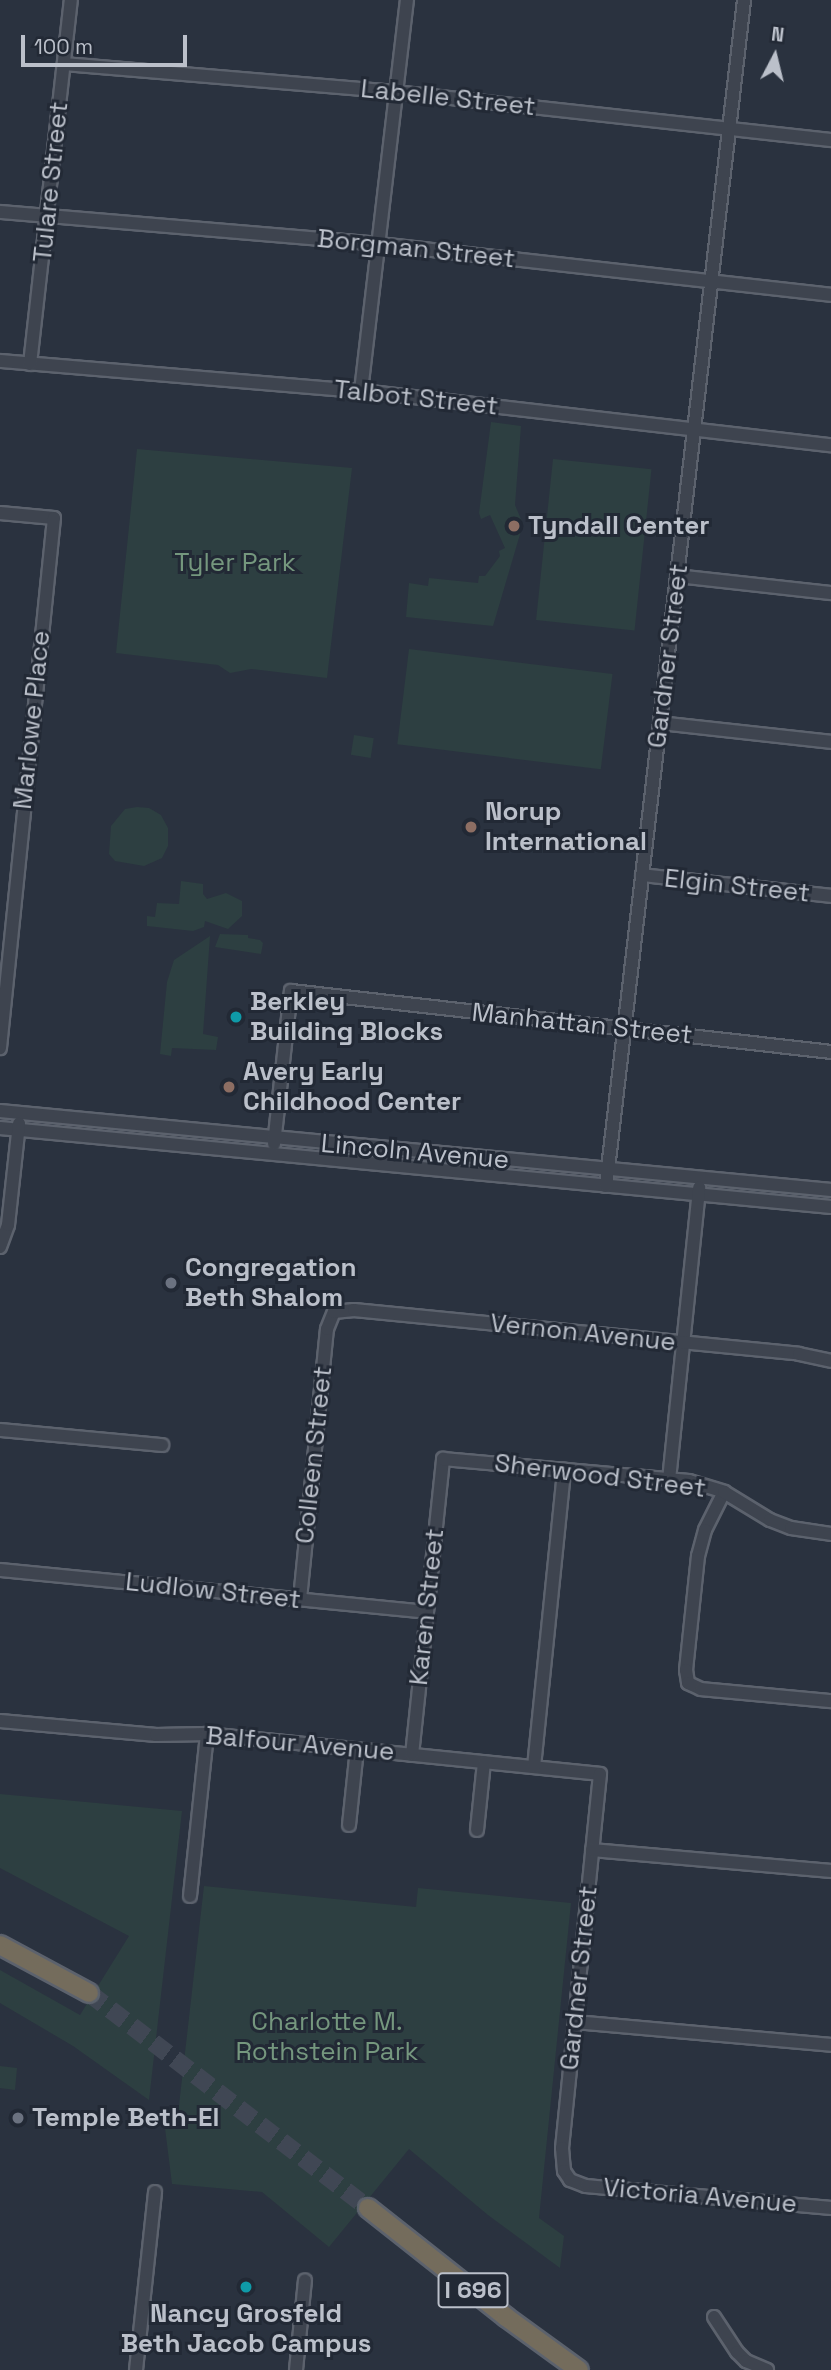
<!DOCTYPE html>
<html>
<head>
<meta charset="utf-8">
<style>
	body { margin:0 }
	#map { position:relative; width:831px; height:2370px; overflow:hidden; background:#2a323f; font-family:"Space Grotesk",sans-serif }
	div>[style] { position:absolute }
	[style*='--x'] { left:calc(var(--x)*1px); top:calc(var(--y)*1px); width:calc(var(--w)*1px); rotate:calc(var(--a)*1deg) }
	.green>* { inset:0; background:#2d3f41; transform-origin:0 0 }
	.highway-tunnel>* { height:18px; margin-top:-9px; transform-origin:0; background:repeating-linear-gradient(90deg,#404754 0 18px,transparent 0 27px) }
	.roads { filter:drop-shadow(2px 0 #5c626d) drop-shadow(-2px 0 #5c626d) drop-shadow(0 2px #5c626d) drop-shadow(0 -2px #5c626d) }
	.minor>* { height:12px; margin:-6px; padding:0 6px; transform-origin:6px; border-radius:6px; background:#3e444f }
	.highway>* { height:18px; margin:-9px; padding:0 9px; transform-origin:9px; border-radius:9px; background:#746c5c }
	.dots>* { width:19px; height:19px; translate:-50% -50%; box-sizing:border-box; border:4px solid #222935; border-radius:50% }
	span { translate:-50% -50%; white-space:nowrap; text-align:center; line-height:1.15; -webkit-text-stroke:6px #222935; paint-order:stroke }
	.shield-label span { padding:2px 5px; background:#222935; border:2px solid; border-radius:5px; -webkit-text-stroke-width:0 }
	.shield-label { font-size:24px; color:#bbc0ca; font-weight:700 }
	.street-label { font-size:26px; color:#bbc0ca }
	.poi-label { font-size:26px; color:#bbc0ca; font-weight:700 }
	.left { translate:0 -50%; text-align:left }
	.park-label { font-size:26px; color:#75977e }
	.north { position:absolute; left:740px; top:21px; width:70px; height:70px; -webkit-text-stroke:5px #222935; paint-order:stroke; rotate:7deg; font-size:19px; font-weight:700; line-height:28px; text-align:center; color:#bbc0ca }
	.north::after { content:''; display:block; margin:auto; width:24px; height:32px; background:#bbc0ca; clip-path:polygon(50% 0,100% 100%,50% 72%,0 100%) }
	.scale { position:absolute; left:21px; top:35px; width:166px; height:32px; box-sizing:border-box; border:4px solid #bbc0ca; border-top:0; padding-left:9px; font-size:21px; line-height:24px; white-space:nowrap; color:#bbc0ca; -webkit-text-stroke:5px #222935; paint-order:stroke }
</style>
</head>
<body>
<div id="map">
	<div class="green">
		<i style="clip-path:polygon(491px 422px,521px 426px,515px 505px,523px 524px,493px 626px,406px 617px,409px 583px,428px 586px,429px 578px,478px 583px,479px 576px,485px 576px,500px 556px,499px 551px,505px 548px,490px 515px,481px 519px,479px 513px)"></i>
		<i style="clip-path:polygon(137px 449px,352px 468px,327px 678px,251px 669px,230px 673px,218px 665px,116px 653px)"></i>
		<i style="left:553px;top:459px;width:99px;height:162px;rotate:6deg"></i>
		<i style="left:409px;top:649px;width:205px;height:96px;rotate:7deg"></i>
		<i style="left:354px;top:735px;width:20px;height:20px;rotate:9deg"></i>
		<i style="clip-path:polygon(137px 807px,149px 808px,161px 815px,168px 828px,168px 846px,162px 858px,144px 866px,115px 861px,109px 854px,111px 826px,125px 809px)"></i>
		<i style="clip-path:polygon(181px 881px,203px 884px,203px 894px,207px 899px,226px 893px,242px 901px,242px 916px,228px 929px,205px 921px,204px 927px,193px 931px,147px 926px,147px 916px,155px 917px,157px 903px,179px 904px)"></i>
		<i style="clip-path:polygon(220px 934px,248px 935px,248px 938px,260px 940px,263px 943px,261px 954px,215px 947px)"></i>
		<i style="clip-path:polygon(210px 936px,203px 1034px,218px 1037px,216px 1050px,172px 1048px,171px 1056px,160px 1054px,167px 982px,174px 960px)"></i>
		<i style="clip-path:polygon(0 1794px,182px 1811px,149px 2100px,73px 2046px,0 2003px,0 1970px,80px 2015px,129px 1936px,0 1868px)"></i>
		<i style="clip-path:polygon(204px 1886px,416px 1907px,418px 1888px,571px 1903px,539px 2218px,564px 2236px,560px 2268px,488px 2215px,409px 2149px,329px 2247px,262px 2192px,172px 2184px,163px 2112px,177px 2123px)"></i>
		<i style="clip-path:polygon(0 2066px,17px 2068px,15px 2090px,0 2088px)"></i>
	</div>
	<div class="highway-tunnel">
		<i style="--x:89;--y:1993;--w:352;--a:37.6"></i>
	</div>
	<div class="roads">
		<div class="minor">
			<i style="--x:64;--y:64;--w:333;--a:4.8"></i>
			<i style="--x:396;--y:92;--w:438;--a:6.3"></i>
			<i style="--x:0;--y:212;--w:379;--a:4.8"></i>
			<i style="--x:378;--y:244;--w:456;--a:6.4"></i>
			<i style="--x:0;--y:361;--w:362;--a:4.8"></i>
			<i style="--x:361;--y:391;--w:473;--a:6.6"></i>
			<i style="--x:30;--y:364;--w:366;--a:-83.6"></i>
			<i style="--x:361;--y:391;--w:394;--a:-83.3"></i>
			<i style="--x:0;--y:513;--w:54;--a:5.3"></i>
			<i style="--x:54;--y:518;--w:533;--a:95.82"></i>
			<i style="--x:677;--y:576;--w:155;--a:6.3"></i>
			<i style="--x:660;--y:723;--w:172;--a:6.3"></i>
			<i style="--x:642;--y:875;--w:190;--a:6.3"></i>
			<i style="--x:0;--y:1111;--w:835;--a:5.43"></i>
			<i style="--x:0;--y:1128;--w:835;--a:5.43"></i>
			<i style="--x:274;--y:1144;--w:154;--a:-83.7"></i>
			<i style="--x:291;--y:991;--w:543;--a:6.44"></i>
			<i style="--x:606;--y:1186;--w:1194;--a:-83.36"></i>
			<i style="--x:0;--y:1247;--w:23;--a:-70"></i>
			<i style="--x:8;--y:1225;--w:102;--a:-83.8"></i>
			<i style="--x:0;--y:1430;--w:163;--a:5.3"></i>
			<i style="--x:669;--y:1480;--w:294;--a:-84.1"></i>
			<i style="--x:724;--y:1492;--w:42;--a:116.6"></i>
			<i style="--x:705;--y:1530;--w:27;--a:105"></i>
			<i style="--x:698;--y:1556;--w:115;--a:96"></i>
			<i style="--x:686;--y:1670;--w:13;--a:81"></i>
			<i style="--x:688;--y:1683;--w:14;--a:25"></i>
			<i style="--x:701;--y:1689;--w:131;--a:5.3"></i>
			<i style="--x:0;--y:1570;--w:428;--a:5.6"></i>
			<i style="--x:300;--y:1599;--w:271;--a:-84.3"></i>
			<i style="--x:327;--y:1329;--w:18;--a:-68"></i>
			<i style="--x:334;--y:1312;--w:20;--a:-6"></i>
			<i style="--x:354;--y:1310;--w:447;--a:5.6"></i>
			<i style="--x:799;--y:1354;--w:33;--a:12"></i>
			<i style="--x:0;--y:1721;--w:157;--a:5.1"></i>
			<i style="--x:156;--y:1735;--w:51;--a:-1.1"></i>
			<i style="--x:207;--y:1734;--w:395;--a:5.8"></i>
			<i style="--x:600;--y:1774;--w:376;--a:95.8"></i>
			<i style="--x:562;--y:2148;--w:23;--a:85"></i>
			<i style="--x:564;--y:2171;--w:11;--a:56"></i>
			<i style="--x:570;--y:2180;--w:17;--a:21"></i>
			<i style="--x:586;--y:2186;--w:246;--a:5.1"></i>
			<i style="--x:412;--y:1755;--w:298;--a:-84"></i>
			<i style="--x:443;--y:1459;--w:247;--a:5.1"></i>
			<i style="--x:689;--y:1481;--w:37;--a:17"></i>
			<i style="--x:724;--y:1492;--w:54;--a:31.3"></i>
			<i style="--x:770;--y:1520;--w:22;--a:21"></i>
			<i style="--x:791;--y:1528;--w:40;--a:8.5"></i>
			<i style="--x:534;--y:1767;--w:299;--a:-84.2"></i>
			<i style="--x:349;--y:1825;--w:76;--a:-84"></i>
			<i style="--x:477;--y:1830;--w:68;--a:-84.1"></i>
			<i style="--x:592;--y:1850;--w:240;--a:5"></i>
			<i style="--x:190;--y:1896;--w:163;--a:-84"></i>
			<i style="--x:575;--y:2022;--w:257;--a:5.1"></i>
			<i style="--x:714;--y:2317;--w:42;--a:56.7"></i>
			<i style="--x:737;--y:2352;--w:13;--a:45"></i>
			<i style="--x:746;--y:2361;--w:23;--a:23"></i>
			<i style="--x:136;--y:2370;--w:179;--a:-83.9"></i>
			<i style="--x:296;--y:2370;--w:90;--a:-84.3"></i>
		</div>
		<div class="highway">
			<i style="--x:0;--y:1945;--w:101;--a:28.3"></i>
			<i style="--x:368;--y:2208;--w:176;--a:38.3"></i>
			<i style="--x:506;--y:2317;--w:90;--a:36"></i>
		</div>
	</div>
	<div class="dots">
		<i style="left:514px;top:526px;background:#8d6e63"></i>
		<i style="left:471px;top:827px;background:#8d6e63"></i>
		<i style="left:236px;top:1017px;background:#0f9aa8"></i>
		<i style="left:229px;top:1087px;background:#8d6e63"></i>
		<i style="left:171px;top:1283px;background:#6b7280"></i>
		<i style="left:18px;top:2118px;background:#6b7280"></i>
		<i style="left:246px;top:2287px;background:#0f9aa8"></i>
	</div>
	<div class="shield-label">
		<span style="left:473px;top:2290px">I 696</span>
	</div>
	<div class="street-label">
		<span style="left:448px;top:98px;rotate:6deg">Labelle Street</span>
		<span style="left:51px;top:182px;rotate:-84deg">Tulare Street</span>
		<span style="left:416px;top:249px;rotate:6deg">Borgman Street</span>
		<span style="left:416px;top:398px;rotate:6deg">Talbot Street</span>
		<span style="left:668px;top:656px;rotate:-83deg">Gardner Street</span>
		<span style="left:32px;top:720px;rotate:-84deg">Marlowe Place</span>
		<span style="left:737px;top:886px;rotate:6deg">Elgin Street</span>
		<span style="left:582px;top:1024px;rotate:6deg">Manhattan Street</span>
		<span style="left:415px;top:1152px;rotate:5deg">Lincoln Avenue</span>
		<span style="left:583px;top:1333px;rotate:6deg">Vernon Avenue</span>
		<span style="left:314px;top:1455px;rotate:-84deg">Colleen Street</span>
		<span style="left:600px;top:1476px;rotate:7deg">Sherwood Street</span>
		<span style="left:213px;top:1591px;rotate:6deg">Ludlow Street</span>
		<span style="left:427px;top:1607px;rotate:-84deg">Karen Street</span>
		<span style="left:300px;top:1744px;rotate:5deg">Balfour Avenue</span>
		<span style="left:579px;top:1978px;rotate:-84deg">Gardner Street</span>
		<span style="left:700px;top:2196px;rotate:5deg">Victoria Avenue</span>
	</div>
	<div class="poi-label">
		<span class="left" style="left:528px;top:526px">Tyndall Center</span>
		<span class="left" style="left:485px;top:827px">Norup<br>International</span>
		<span class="left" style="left:250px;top:1017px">Berkley<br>Building Blocks</span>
		<span class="left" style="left:243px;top:1087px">Avery Early<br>Childhood Center</span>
		<span class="left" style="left:185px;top:1283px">Congregation<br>Beth Shalom</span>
		<span class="left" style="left:32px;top:2118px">Temple Beth-El</span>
		<span style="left:246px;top:2329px">Nancy Grosfeld<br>Beth Jacob Campus</span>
	</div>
	<div class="park-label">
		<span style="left:235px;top:563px">Tyler Park</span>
		<span style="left:327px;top:2037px">Charlotte M.<br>Rothstein Park</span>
	</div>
	<div class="north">N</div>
	<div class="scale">100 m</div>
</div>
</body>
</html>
